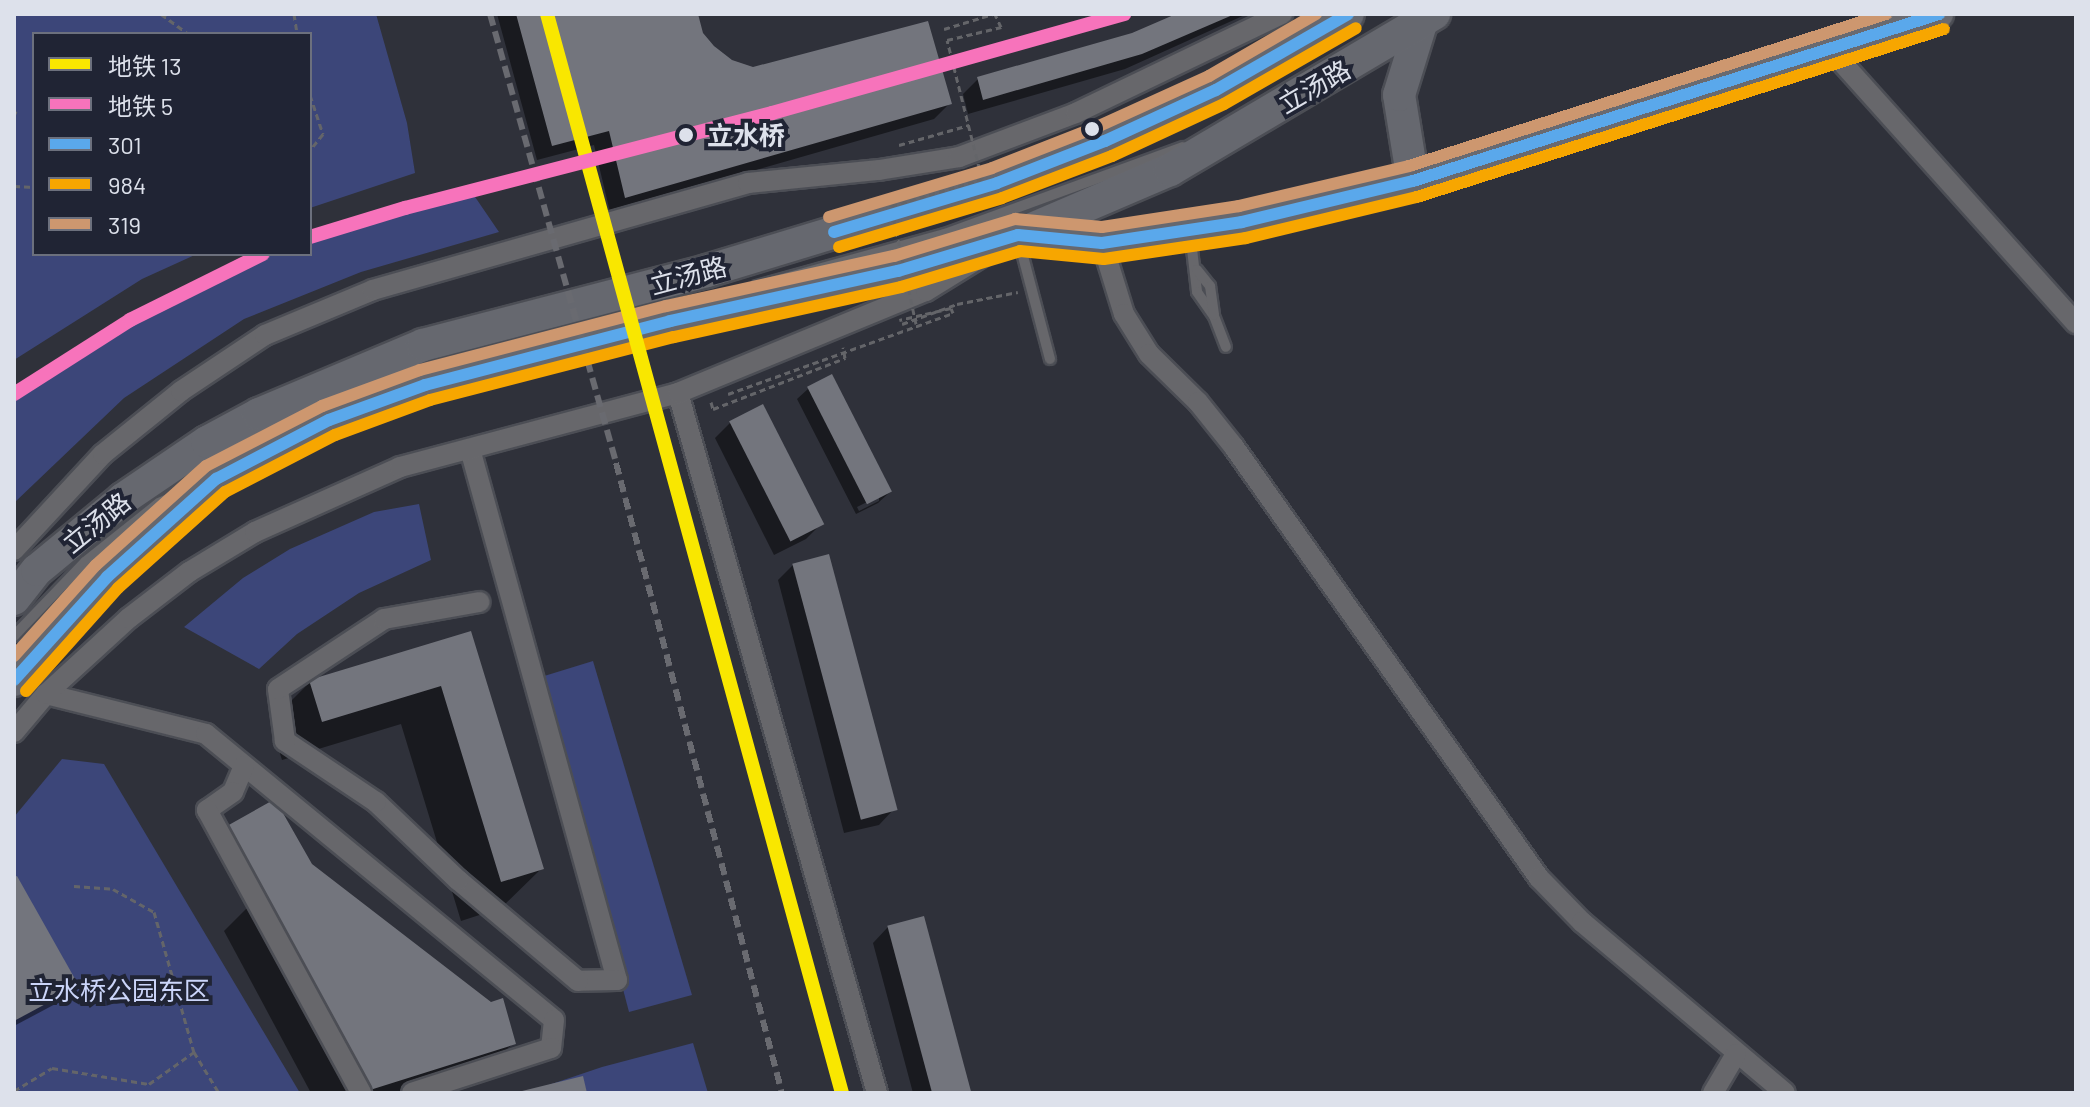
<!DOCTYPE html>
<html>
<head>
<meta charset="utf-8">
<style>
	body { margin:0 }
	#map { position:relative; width:2090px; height:1107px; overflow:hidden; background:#2f313a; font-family:Barlow,"Noto Sans SC",sans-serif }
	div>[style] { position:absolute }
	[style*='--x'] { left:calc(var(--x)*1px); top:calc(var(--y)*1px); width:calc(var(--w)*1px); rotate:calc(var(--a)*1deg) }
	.green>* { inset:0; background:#3c4679 }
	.shadow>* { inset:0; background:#0007 }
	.building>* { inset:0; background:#73757d; transform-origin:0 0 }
	.path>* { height:3px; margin-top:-1.5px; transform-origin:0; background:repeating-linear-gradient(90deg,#646569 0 6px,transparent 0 10px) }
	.roads { filter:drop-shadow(2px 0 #4c4e55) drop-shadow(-2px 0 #4c4e55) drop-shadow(0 2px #4c4e55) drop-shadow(0 -2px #4c4e55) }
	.lane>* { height:10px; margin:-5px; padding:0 5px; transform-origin:5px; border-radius:5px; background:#67676b }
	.street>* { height:20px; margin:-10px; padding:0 10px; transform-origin:10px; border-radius:10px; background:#67676b }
	.secondary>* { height:28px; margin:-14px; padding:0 14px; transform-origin:14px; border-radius:14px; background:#696a70 }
	.primary>* { height:32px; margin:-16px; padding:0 16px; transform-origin:16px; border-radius:16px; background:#66686f }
	.rail>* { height:6px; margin-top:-3px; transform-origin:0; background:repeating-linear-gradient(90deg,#696a70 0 12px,transparent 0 18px) }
	.path-bridge>* { height:3px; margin-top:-1.5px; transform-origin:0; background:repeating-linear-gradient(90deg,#646569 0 6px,transparent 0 10px) }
	.bus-1>* { height:12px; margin:-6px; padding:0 6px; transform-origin:6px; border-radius:6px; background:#5aa8eb }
	.bus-2>* { height:12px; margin:-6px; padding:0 6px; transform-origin:6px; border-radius:6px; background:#f7a600 }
	.bus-3>* { height:12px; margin:-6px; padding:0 6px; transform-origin:6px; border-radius:6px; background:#cd976f }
	.metro-1>* { height:14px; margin:-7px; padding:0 7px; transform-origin:7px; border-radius:7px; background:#f9e700 }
	.metro-2>* { height:14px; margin:-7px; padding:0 7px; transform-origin:7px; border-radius:7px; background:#f773bb }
	.dots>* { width:22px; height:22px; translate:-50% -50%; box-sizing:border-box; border:4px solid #202434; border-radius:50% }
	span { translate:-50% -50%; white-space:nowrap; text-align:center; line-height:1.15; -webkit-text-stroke:8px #202434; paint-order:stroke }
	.street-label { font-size:26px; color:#dde1eb }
	.stop-label { font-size:26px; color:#dde1eb; font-weight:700 }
	.left { translate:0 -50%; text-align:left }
	.park-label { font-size:26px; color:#cbd5f9 }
	.frame { position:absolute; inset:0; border:16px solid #dde1eb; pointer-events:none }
	.legend { position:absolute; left:32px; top:32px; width:280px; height:224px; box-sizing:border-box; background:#202434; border:2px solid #6c707d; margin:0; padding:10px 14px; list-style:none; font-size:24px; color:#dde1eb }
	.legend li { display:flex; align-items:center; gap:16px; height:40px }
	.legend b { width:40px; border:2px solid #6c707d }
</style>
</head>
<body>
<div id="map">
	<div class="green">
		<i style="clip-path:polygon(14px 14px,376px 14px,407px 123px,415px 173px,310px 208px,310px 34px,34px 34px,34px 254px,197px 254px,142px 279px,14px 360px)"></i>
		<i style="clip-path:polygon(471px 191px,499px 232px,361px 272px,244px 319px,124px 398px,14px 503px,14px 394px,29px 383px,130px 320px,254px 257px,263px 254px,310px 254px,310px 237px)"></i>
		<i style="clip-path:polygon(419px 504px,431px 560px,359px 593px,297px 634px,259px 669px,184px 627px,243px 578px,290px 549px,374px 512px)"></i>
		<i style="clip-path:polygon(593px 661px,692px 995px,629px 1012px,541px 677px)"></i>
		<i style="clip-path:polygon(62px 759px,104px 764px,300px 1093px,14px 1093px,14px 817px)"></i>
		<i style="clip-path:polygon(693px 1043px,708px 1093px,525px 1093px,602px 1067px)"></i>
	</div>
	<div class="shadow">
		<i style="clip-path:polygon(497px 14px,696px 14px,701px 34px,731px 62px,753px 69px,949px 104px,934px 119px,610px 212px,594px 145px,537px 160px)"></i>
		<i style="clip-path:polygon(1179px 14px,1247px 14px,1125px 69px,968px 114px,963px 94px,978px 79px,1133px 34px)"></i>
		<i style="clip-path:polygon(evenodd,809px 388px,890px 492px,878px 503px,856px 514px,797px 399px,809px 388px,879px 496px,879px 501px,859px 511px,857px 507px,879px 496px)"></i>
		<i style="clip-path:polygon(762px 407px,821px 524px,806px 539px,774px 555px,715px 438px,730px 423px)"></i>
		<i style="clip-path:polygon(793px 565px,894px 809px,879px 825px,844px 833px,778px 580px)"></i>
		<i style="clip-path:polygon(469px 634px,541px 869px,501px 908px,461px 921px,401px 724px,282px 760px,270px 722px,310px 682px)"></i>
		<i style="clip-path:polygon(310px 866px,513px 1043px,474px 1083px,442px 1093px,311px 1093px,224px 931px,257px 898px)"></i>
		<i style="clip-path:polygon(14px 880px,77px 986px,61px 1001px,14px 1026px)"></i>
		<i style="clip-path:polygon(888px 927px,969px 1093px,913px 1093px,873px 943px)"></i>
	</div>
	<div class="building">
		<i style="clip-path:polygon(516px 14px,698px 14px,703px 33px,714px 46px,732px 60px,753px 67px,928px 21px,952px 104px,625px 198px,609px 131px,552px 146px)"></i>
		<i style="clip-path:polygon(1176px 14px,1235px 14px,1142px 54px,983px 100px,977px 77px,1132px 33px)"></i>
		<i style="left:832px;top:374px;width:132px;height:28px;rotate:63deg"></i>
		<i style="left:763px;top:404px;width:135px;height:38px;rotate:63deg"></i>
		<i style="left:829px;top:554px;width:265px;height:38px;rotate:75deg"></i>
		<i style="clip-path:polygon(471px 631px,544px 869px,501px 882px,441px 686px,322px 722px,309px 680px)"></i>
		<i style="clip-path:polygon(275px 799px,312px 864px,491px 1002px,503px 998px,516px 1044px,370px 1090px,227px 826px)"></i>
		<i style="clip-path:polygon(17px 876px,79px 986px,14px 1021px,14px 877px)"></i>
		<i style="left:924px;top:916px;width:183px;height:38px;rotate:75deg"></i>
		<i style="clip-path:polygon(583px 1076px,587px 1093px,518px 1093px,518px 1092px)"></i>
	</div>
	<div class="path">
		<i style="--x:161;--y:14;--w:34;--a:36"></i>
		<i style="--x:294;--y:14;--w:20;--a:81"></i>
		<i style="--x:944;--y:29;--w:51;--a:-17"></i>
		<i style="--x:310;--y:95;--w:41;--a:71.6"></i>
		<i style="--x:323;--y:134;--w:21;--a:129"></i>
		<i style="--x:14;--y:112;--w:3;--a:18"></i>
		<i style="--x:899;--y:145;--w:73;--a:-15.9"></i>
		<i style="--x:14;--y:186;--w:20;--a:3"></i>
		<i style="--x:902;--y:324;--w:59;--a:-20"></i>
		<i style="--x:957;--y:304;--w:62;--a:-11.1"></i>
		<i style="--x:711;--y:402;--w:7;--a:74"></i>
		<i style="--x:713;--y:409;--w:142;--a:-21.1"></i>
		<i style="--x:845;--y:358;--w:11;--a:-100"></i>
		<i style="--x:74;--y:886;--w:39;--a:4"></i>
		<i style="--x:113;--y:889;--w:47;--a:29.3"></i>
		<i style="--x:154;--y:912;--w:146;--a:74.1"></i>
		<i style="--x:14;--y:1091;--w:44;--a:-31.2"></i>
		<i style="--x:52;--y:1068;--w:98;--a:9.4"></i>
		<i style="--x:149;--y:1084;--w:55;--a:-35.4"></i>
		<i style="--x:194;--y:1052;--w:48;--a:58.6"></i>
	</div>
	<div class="roads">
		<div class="lane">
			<i style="--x:1190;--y:232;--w:60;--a:83.3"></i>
			<i style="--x:1197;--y:292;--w:29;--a:55"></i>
			<i style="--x:1214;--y:316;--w:33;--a:69"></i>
			<i style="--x:1019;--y:241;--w:122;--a:75.3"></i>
			<i style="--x:1197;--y:270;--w:21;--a:51"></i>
			<i style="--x:1210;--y:286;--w:29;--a:82"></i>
			<i style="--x:757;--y:286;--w:195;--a:-15.5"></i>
			<i style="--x:945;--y:234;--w:253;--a:-20.1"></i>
			<i style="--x:14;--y:636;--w:103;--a:-46.2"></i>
			<i style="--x:85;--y:562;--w:95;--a:-38.6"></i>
			<i style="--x:159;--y:503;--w:29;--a:-25"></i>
		</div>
		<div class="street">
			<i style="--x:1829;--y:48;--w:370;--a:48.1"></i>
			<i style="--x:1102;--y:243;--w:74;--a:72.8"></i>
			<i style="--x:1124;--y:314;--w:47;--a:58"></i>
			<i style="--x:1149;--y:354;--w:69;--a:44.4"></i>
			<i style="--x:1198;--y:402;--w:58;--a:51.3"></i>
			<i style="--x:1234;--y:447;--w:528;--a:54.71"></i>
			<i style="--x:1539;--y:878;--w:62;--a:45.7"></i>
			<i style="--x:1582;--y:922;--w:265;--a:40.1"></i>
			<i style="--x:678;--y:393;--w:728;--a:74.13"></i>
			<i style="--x:470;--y:449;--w:551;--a:74.53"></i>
			<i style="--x:617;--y:980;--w:39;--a:179"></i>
			<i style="--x:578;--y:981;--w:157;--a:-139.9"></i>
			<i style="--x:458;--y:880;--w:113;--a:-136.4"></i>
			<i style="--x:376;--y:802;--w:110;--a:-146.2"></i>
			<i style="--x:285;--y:741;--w:52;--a:-97.7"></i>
			<i style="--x:278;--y:689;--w:127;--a:-33.4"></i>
			<i style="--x:384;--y:619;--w:97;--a:-10.1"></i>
			<i style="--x:14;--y:550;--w:131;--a:-47.2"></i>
			<i style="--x:103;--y:454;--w:100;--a:-38.9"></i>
			<i style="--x:181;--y:391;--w:101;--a:-33.7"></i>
			<i style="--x:265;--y:335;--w:117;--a:-22.6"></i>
			<i style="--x:373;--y:290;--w:390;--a:-15.9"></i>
			<i style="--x:748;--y:183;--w:132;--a:-5.7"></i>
			<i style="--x:879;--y:170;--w:81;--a:-9.2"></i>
			<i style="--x:959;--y:157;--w:125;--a:-20.6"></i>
			<i style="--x:1076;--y:113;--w:229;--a:-25.7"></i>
			<i style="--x:46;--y:694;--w:165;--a:14"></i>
			<i style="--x:206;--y:734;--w:450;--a:39.4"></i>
			<i style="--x:554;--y:1020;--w:28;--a:96"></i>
			<i style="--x:551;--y:1048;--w:146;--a:162.1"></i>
			<i style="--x:14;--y:732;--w:50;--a:-49.9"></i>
			<i style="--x:46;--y:694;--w:113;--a:-42.5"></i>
			<i style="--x:129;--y:618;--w:76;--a:-37.5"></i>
			<i style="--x:189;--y:572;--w:77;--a:-31.2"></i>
			<i style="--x:255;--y:532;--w:159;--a:-24.1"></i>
			<i style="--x:400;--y:467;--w:288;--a:-14.9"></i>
			<i style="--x:678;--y:393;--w:268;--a:-22.4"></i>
			<i style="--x:926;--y:291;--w:70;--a:-31.7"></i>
			<i style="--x:244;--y:766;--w:28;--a:113"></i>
			<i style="--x:233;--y:792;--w:32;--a:145"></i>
			<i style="--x:207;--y:810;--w:322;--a:61.4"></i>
			<i style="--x:1713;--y:1093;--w:45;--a:-59.5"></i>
		</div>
		<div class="secondary">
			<i style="--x:1413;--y:181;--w:552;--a:-17.61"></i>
		</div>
		<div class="primary">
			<i style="--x:1025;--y:236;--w:77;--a:5.2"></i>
			<i style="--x:1102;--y:243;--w:142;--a:-8.5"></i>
			<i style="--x:1242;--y:222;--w:176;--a:-13.5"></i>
			<i style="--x:1413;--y:181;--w:87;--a:-99.2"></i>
			<i style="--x:1399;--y:95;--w:74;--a:-72.8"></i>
			<i style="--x:14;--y:599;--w:37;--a:-52"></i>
			<i style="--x:37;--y:570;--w:112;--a:-39.5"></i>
			<i style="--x:123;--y:499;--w:102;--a:-34.2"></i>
			<i style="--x:207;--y:442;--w:59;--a:-28.3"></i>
			<i style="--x:259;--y:414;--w:178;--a:-22.8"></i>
			<i style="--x:423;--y:345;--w:293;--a:-14.6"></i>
			<i style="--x:707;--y:271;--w:303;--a:-16.9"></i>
			<i style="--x:997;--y:183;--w:116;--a:-21.3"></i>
			<i style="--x:1105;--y:141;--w:122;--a:-24.7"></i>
			<i style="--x:1216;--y:90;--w:152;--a:-29.9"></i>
			<i style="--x:14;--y:680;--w:139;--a:-47.9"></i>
			<i style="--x:107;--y:577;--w:147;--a:-42"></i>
			<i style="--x:216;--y:479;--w:127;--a:-27.6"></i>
			<i style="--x:329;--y:420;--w:102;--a:-20"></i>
			<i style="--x:425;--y:385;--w:253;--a:-14.6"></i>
			<i style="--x:670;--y:321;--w:233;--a:-12.4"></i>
			<i style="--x:898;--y:271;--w:125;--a:-16.7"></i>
			<i style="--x:1018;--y:235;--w:165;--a:-23.2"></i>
			<i style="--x:1170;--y:170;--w:307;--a:-30.6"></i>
		</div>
	</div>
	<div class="rail">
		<i style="--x:490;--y:14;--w:466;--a:74.3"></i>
		<i style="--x:616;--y:463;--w:652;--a:75.24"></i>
	</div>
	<div class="path-bridge">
		<i style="--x:916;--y:324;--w:121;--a:-102"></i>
		<i style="--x:891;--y:206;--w:95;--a:-16.5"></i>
		<i style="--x:982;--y:179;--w:143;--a:-104.1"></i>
		<i style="--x:947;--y:40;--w:56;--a:-13.5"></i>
		<i style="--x:1001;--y:27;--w:14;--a:-115"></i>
		<i style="--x:728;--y:394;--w:239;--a:-19.8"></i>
		<i style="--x:953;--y:313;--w:5;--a:-112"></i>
		<i style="--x:951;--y:308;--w:53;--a:167"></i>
	</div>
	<div class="bus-1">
		<i style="--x:834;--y:232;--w:170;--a:-16.7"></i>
		<i style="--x:997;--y:183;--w:116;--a:-21.3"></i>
		<i style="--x:1105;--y:141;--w:122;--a:-24.7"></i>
		<i style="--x:1216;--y:90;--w:152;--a:-29.9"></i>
		<i style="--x:14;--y:680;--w:139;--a:-47.9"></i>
		<i style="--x:107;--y:577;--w:147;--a:-42"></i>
		<i style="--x:216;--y:479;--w:127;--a:-27.6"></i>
		<i style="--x:329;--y:420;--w:102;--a:-20"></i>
		<i style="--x:425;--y:385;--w:253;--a:-14.6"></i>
		<i style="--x:670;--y:321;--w:233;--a:-12.4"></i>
		<i style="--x:898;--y:271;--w:125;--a:-16.7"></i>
		<i style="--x:1018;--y:235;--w:84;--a:5.4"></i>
		<i style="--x:1102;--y:243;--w:142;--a:-8.5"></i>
		<i style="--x:1242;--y:222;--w:176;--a:-13.5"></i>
		<i style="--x:1413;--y:181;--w:552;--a:-17.61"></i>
	</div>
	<div class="bus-2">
		<i style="--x:839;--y:247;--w:170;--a:-16.7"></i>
		<i style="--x:1002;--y:198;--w:118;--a:-20.9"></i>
		<i style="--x:1112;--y:156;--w:123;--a:-24.9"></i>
		<i style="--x:1224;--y:104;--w:152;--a:-29.9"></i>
		<i style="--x:26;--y:691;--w:138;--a:-48.2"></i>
		<i style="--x:118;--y:588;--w:144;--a:-41.9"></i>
		<i style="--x:225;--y:492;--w:124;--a:-27.4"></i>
		<i style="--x:335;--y:435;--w:101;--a:-20.2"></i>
		<i style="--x:430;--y:400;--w:252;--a:-14.5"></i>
		<i style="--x:674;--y:337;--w:232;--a:-12.4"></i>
		<i style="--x:901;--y:287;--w:124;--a:-16.8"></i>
		<i style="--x:1020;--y:251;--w:84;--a:5.4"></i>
		<i style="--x:1104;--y:259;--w:144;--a:-8.4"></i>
		<i style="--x:1246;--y:238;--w:176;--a:-13.5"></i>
		<i style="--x:1417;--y:197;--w:553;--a:-17.68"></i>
	</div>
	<div class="bus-3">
		<i style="--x:829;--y:217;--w:170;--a:-16.7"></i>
		<i style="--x:992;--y:168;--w:115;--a:-21.4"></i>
		<i style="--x:1099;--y:126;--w:121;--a:-24.4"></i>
		<i style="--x:1209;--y:76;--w:124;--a:-30.1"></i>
		<i style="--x:14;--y:656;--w:122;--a:-48"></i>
		<i style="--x:96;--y:565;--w:148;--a:-42"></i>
		<i style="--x:206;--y:466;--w:131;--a:-27.3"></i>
		<i style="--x:322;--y:406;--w:104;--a:-20.2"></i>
		<i style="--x:420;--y:370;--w:254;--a:-14.6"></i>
		<i style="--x:666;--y:306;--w:233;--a:-12.4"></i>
		<i style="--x:894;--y:256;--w:127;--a:-17"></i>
		<i style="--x:1015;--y:219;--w:87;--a:5.3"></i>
		<i style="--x:1102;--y:227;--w:139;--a:-8.7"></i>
		<i style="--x:1239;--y:206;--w:175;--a:-13.2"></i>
		<i style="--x:1409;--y:166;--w:501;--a:-17.67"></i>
	</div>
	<div class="metro-1">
		<i style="--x:547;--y:14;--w:1119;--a:74.71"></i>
	</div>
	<div class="metro-2">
		<i style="--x:310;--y:237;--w:99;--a:-17"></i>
		<i style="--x:405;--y:208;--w:379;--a:-14.5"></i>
		<i style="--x:772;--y:113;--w:366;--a:-15.7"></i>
		<i style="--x:14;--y:394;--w:138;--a:-32.5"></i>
		<i style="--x:130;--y:320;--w:148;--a:-26.4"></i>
	</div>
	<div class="dots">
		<i style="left:1092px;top:129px;background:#dde1eb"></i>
		<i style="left:686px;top:135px;background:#dde1eb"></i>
	</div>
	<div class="street-label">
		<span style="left:1314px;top:86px;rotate:-30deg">立汤路</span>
		<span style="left:688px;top:275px;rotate:-15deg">立汤路</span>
		<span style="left:96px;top:522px;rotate:-39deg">立汤路</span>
	</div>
	<div class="stop-label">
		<span class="left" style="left:707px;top:135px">立水桥</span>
	</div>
	<div class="park-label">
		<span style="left:119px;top:990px">立水桥公园东区</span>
	</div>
	<div class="frame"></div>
	<ul class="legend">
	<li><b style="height:10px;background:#f9e700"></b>地铁 13</li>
	<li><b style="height:10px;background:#f773bb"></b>地铁 5</li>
	<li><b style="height:10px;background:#5aa8eb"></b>301</li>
	<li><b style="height:10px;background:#f7a600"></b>984</li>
	<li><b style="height:10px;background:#cd976f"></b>319</li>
	</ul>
</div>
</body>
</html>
